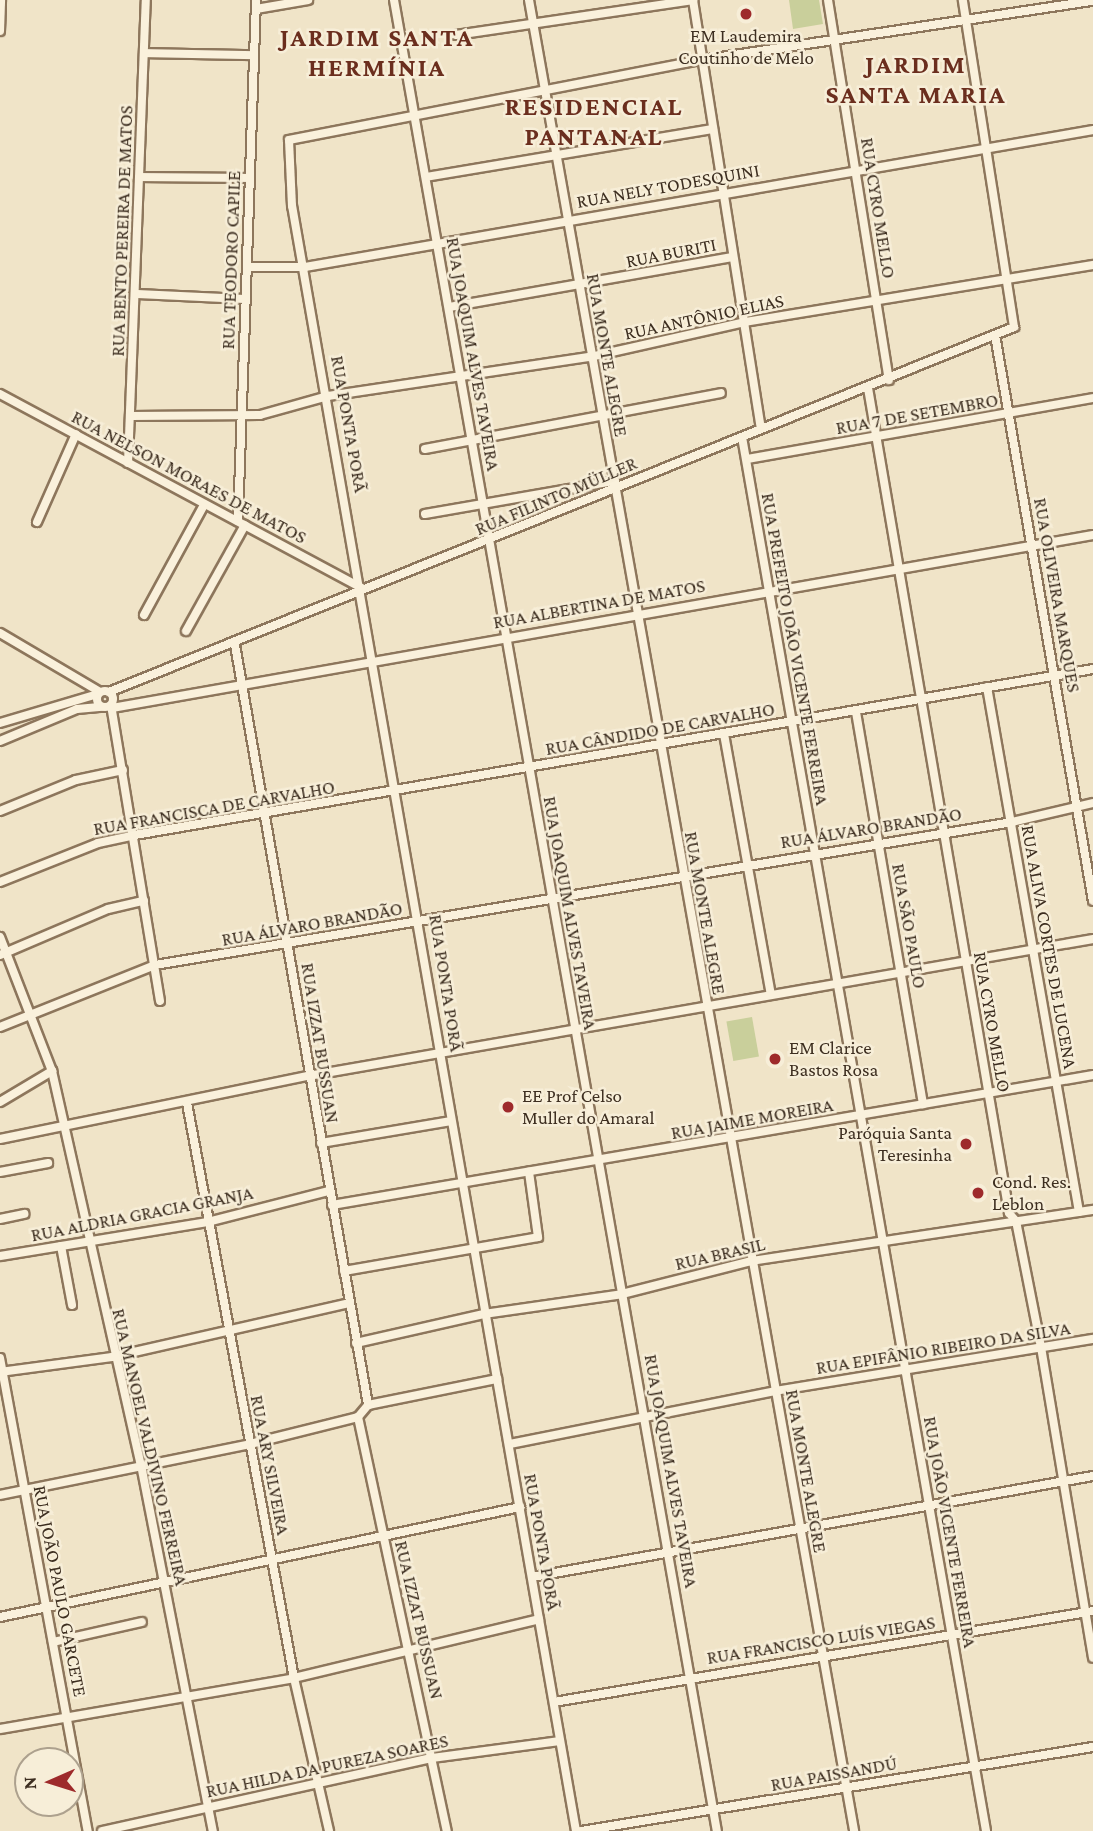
<!DOCTYPE html>
<html>
<head>
<meta charset="utf-8">
<style>
	body { margin:0 }
	#map { position:relative; width:1093px; height:1831px; overflow:hidden; background:#f0e4c8; font-family:"Crimson Pro",serif }
	div>[style] { position:absolute }
	[style*='--x'] { left:calc(var(--x)*1px); top:calc(var(--y)*1px); width:calc(var(--w)*1px); rotate:calc(var(--a)*1deg) }
	.green>* { inset:0; background:#c9cf9b; transform-origin:0 0 }
	.roads { filter:drop-shadow(2px 0 #8d765c) drop-shadow(-2px 0 #8d765c) drop-shadow(0 2px #8d765c) drop-shadow(0 -2px #8d765c) }
	.minor>* { height:8px; margin:-4px; padding:0 4px; transform-origin:4px; border-radius:4px; background:#faf1dc }
	.minor>.ring { margin:-4px; padding:0; box-sizing:content-box; background:none; border:8px solid #faf1dc; border-radius:50% }
	.dots>* { width:19px; height:19px; translate:-50% -50%; box-sizing:border-box; border:4px solid #f7eed8; border-radius:50% }
	span { translate:-50% -50%; white-space:nowrap; text-align:center; line-height:1.15; -webkit-text-stroke:5px #f7eed8; paint-order:stroke }
	.poi-label { font-size:19px; color:#3d2e20 }
	.left { translate:0 -50%; text-align:left }
	.right { translate:-100% -50%; text-align:right }
	.street-label { font-size:19px; color:#3d2e20 }
	.district-label { font-size:26px; color:#6b2e1e; font-weight:700; letter-spacing:2px }
	.north { position:absolute; left:14px; top:1747px; width:70px; height:70px; box-sizing:border-box; background:#f7eed8; border:2px solid #ada18e; border-radius:50%; rotate:267deg; font-size:19px; font-weight:700; line-height:28px; text-align:center; color:#3d2e20 }
	.north::after { content:''; display:block; margin:auto; width:24px; height:32px; background:#9e2a2b; clip-path:polygon(50% 0,100% 100%,50% 72%,0 100%) }
</style>
</head>
<body>
<div id="map">
	<div class="green">
		<i style="clip-path:polygon(789px 0,819px 0,823px 24px,793px 29px)"></i>
		<i style="left:752px;top:1017px;width:40px;height:26px;rotate:80deg"></i>
	</div>
	<div class="roads">
		<div class="minor">
			<i style="--x:394;--y:0;--w:1859;--a:80"></i>
			<i style="--x:529;--y:0;--w:1860;--a:79.93"></i>
			<i style="--x:828;--y:0;--w:385;--a:80.9"></i>
			<i style="--x:256;--y:9;--w:53;--a:-9.8"></i>
			<i style="--x:0;--y:31;--w:31;--a:-88"></i>
			<i style="--x:456;--y:35;--w:240;--a:-8.4"></i>
			<i style="--x:693;--y:0;--w:432;--a:81"></i>
			<i style="--x:144;--y:53;--w:109;--a:1.1"></i>
			<i style="--x:140;--y:177;--w:110;--a:0.5"></i>
			<i style="--x:426;--y:177;--w:291;--a:-9.5"></i>
			<i style="--x:248;--y:267;--w:57;--a:0"></i>
			<i style="--x:305;--y:267;--w:800;--a:-9.86"></i>
			<i style="--x:136;--y:294;--w:110;--a:2.6"></i>
			<i style="--x:449;--y:307;--w:288;--a:-10"></i>
			<i style="--x:995;--y:335;--w:574;--a:80.18"></i>
			<i style="--x:868;--y:388;--w:837;--a:80.3"></i>
			<i style="--x:1009;--y:1213;--w:11;--a:49"></i>
			<i style="--x:1016;--y:1221;--w:128;--a:78.8"></i>
			<i style="--x:1041;--y:1347;--w:315;--a:80.5"></i>
			<i style="--x:0;--y:394;--w:411;--a:28.2"></i>
			<i style="--x:131;--y:416;--w:129;--a:-0.4"></i>
			<i style="--x:260;--y:415;--w:71;--a:-15.6"></i>
			<i style="--x:328;--y:396;--w:265;--a:-8.5"></i>
			<i style="--x:590;--y:357;--w:159;--a:-12.7"></i>
			<i style="--x:745;--y:322;--w:353;--a:-9.3"></i>
			<i style="--x:742;--y:437;--w:1415;--a:80.07"></i>
			<i style="--x:425;--y:449;--w:301;--a:-10.7"></i>
			<i style="--x:747;--y:459;--w:351;--a:-10"></i>
			<i style="--x:128;--y:463;--w:463;--a:-87.8"></i>
			<i style="--x:425;--y:514;--w:193;--a:-9.9"></i>
			<i style="--x:238;--y:521;--w:521;--a:-88.02"></i>
			<i style="--x:37;--y:522;--w:96;--a:-66.1"></i>
			<i style="--x:144;--y:615;--w:125;--a:-61.4"></i>
			<i style="--x:186;--y:631;--w:121;--a:-60.9"></i>
			<i style="--x:0;--y:633;--w:116;--a:30.5"></i>
			<i style="--x:235;--y:645;--w:772;--a:80.07"></i>
			<i style="--x:987;--y:687;--w:533;--a:80.06"></i>
			<i class="ring" style="left:97px;top:691px;width:8px;height:8px"></i>
			<i style="--x:109;--y:692;--w:976;--a:-21.96"></i>
			<i style="--x:1014;--y:327;--w:331;--a:-98.9"></i>
			<i style="--x:111;--y:705;--w:300;--a:80.6"></i>
			<i style="--x:112;--y:708;--w:996;--a:-10"></i>
			<i style="--x:856;--y:712;--w:398;--a:80.3"></i>
			<i style="--x:0;--y:723;--w:102;--a:-16.5"></i>
			<i style="--x:724;--y:734;--w:264;--a:79.8"></i>
			<i style="--x:0;--y:741;--w:83;--a:-22.6"></i>
			<i style="--x:77;--y:709;--w:25;--a:-5"></i>
			<i style="--x:0;--y:811;--w:82;--a:-22.2"></i>
			<i style="--x:76;--y:780;--w:48;--a:-12"></i>
			<i style="--x:0;--y:882;--w:105;--a:-21.7"></i>
			<i style="--x:98;--y:843;--w:38;--a:-12"></i>
			<i style="--x:135;--y:835;--w:972;--a:-9.83"></i>
			<i style="--x:0;--y:937;--w:144;--a:68.8"></i>
			<i style="--x:52;--y:1071;--w:404;--a:77.3"></i>
			<i style="--x:141;--y:1465;--w:373;--a:78.9"></i>
			<i style="--x:0;--y:955;--w:117;--a:-23.1"></i>
			<i style="--x:108;--y:909;--w:37;--a:-13"></i>
			<i style="--x:0;--y:1027;--w:167;--a:-21.8"></i>
			<i style="--x:155;--y:965;--w:869;--a:-9.47"></i>
			<i style="--x:1012;--y:822;--w:83;--a:-13.2"></i>
			<i style="--x:0;--y:1102;--w:61;--a:-30.8"></i>
			<i style="--x:187;--y:1103;--w:585;--a:79.46"></i>
			<i style="--x:294;--y:1678;--w:157;--a:77.1"></i>
			<i style="--x:0;--y:1139;--w:314;--a:-11.6"></i>
			<i style="--x:308;--y:1076;--w:797;--a:-9.9"></i>
			<i style="--x:321;--y:1143;--w:132;--a:-9.6"></i>
			<i style="--x:0;--y:1172;--w:49;--a:-10.6"></i>
			<i style="--x:332;--y:1205;--w:772;--a:-9.69"></i>
			<i style="--x:0;--y:1219;--w:25;--a:-12"></i>
			<i style="--x:61;--y:1246;--w:60;--a:79.4"></i>
			<i style="--x:0;--y:1256;--w:211;--a:-9.3"></i>
			<i style="--x:208;--y:1222;--w:125;--a:-14.4"></i>
			<i style="--x:344;--y:1271;--w:197;--a:-9.9"></i>
			<i style="--x:538;--y:1237;--w:66;--a:-97.9"></i>
			<i style="--x:356;--y:1343;--w:131;--a:-12.8"></i>
			<i style="--x:484;--y:1314;--w:139;--a:-8.2"></i>
			<i style="--x:622;--y:1294;--w:133;--a:-14.3"></i>
			<i style="--x:751;--y:1261;--w:346;--a:-8.5"></i>
			<i style="--x:0;--y:1358;--w:481;--a:79.5"></i>
			<i style="--x:0;--y:1372;--w:113;--a:-7.6"></i>
			<i style="--x:112;--y:1357;--w:243;--a:-12.8"></i>
			<i style="--x:358;--y:1417;--w:423;--a:77.9"></i>
			<i style="--x:510;--y:1444;--w:270;--a:-11.3"></i>
			<i style="--x:775;--y:1391;--w:322;--a:-9.3"></i>
			<i style="--x:0;--y:1495;--w:255;--a:-11.5"></i>
			<i style="--x:250;--y:1444;--w:111;--a:-14"></i>
			<i style="--x:358;--y:1417;--w:16;--a:-50"></i>
			<i style="--x:368;--y:1405;--w:132;--a:-11.4"></i>
			<i style="--x:532;--y:1577;--w:570;--a:-10.21"></i>
			<i style="--x:0;--y:1617;--w:532;--a:-11.94"></i>
			<i style="--x:53;--y:1642;--w:91;--a:-12.7"></i>
			<i style="--x:554;--y:1702;--w:547;--a:-9.58"></i>
			<i style="--x:0;--y:1729;--w:298;--a:-9.8"></i>
			<i style="--x:294;--y:1678;--w:252;--a:-13.5"></i>
			<i style="--x:102;--y:1831;--w:338;--a:-12.5"></i>
			<i style="--x:432;--y:1758;--w:129;--a:-7.6"></i>
			<i style="--x:576;--y:1831;--w:1650;--a:-99.91"></i>
			<i style="--x:292;--y:206;--w:66;--a:-92.6"></i>
			<i style="--x:289;--y:140;--w:420;--a:-11"></i>
			<i style="--x:701;--y:60;--w:396;--a:-8.6"></i>
			<i style="--x:581;--y:1831;--w:519;--a:-9.32"></i>
		</div>
	</div>
	<div class="dots">
		<i style="left:746px;top:14px;background:#9e2a2b"></i>
		<i style="left:775px;top:1059px;background:#9e2a2b"></i>
		<i style="left:508px;top:1107px;background:#9e2a2b"></i>
		<i style="left:966px;top:1144px;background:#9e2a2b"></i>
		<i style="left:978px;top:1193px;background:#9e2a2b"></i>
	</div>
	<div class="poi-label">
		<span style="left:746px;top:47px">EM Laudemira<br>Coutinho de Melo</span>
		<span class="left" style="left:789px;top:1059px">EM Clarice<br>Bastos Rosa</span>
		<span class="left" style="left:522px;top:1107px">EE Prof Celso<br>Muller do Amaral</span>
		<span class="right" style="left:952px;top:1144px">Paróquia Santa<br>Teresinha</span>
		<span class="left" style="left:992px;top:1193px">Cond. Res.<br>Leblon</span>
	</div>
	<div class="street-label">
		<span style="left:668px;top:186px;rotate:-10deg">RUA NELY TODESQUINI</span>
		<span style="left:878px;top:208px;rotate:81deg">RUA CYRO MELLO</span>
		<span style="left:122px;top:231px;rotate:-88deg">RUA BENTO PEREIRA DE MATOS</span>
		<span style="left:671px;top:253px;rotate:-11deg">RUA BURITI</span>
		<span style="left:231px;top:260px;rotate:-88deg">RUA TEODORO CAPILE</span>
		<span style="left:704px;top:317px;rotate:-12deg">RUA ANTÔNIO ELIAS</span>
		<span style="left:473px;top:354px;rotate:80deg">RUA JOAQUIM ALVES TAVEIRA</span>
		<span style="left:607px;top:355px;rotate:80deg">RUA MONTE ALEGRE</span>
		<span style="left:917px;top:414px;rotate:-10deg">RUA 7 DE SETEMBRO</span>
		<span style="left:349px;top:424px;rotate:80deg">RUA PONTA PORÃ</span>
		<span style="left:189px;top:477px;rotate:28deg">RUA NELSON MORAES DE MATOS</span>
		<span style="left:556px;top:496px;rotate:-23deg">RUA FILINTO MÜLLER</span>
		<span style="left:1057px;top:595px;rotate:80deg">RUA OLIVEIRA MARQUES</span>
		<span style="left:599px;top:604px;rotate:-10deg">RUA ALBERTINA DE MATOS</span>
		<span style="left:795px;top:649px;rotate:80deg">RUA PREFEITO JOÃO VICENTE FERREIRA</span>
		<span style="left:660px;top:729px;rotate:-10deg">RUA CÂNDIDO DE CARVALHO</span>
		<span style="left:214px;top:808px;rotate:-10deg">RUA FRANCISCA DE CARVALHO</span>
		<span style="left:871px;top:828px;rotate:-9deg">RUA ÁLVARO BRANDÃO</span>
		<span style="left:570px;top:913px;rotate:80deg">RUA JOAQUIM ALVES TAVEIRA</span>
		<span style="left:705px;top:913px;rotate:80deg">RUA MONTE ALEGRE</span>
		<span style="left:312px;top:924px;rotate:-10deg">RUA ÁLVARO BRANDÃO</span>
		<span style="left:909px;top:926px;rotate:80deg">RUA SÃO PAULO</span>
		<span style="left:1049px;top:947px;rotate:80deg">RUA ALIVA CORTES DE LUCENA</span>
		<span style="left:446px;top:983px;rotate:81deg">RUA PONTA PORÃ</span>
		<span style="left:992px;top:1022px;rotate:80deg">RUA CYRO MELLO</span>
		<span style="left:320px;top:1043px;rotate:81deg">RUA IZZAT BUSSUAN</span>
		<span style="left:752px;top:1119px;rotate:-10deg">RUA JAIME MOREIRA</span>
		<span style="left:142px;top:1214px;rotate:-11deg">RUA ALDRIA GRACIA GRANJA</span>
		<span style="left:720px;top:1254px;rotate:-13deg">RUA BRASIL</span>
		<span style="left:943px;top:1348px;rotate:-9deg">RUA EPIFÂNIO RIBEIRO DA SILVA</span>
		<span style="left:150px;top:1447px;rotate:77deg">RUA MANOEL VALDIVINO FERREIRA</span>
		<span style="left:270px;top:1465px;rotate:79deg">RUA ARY SILVEIRA</span>
		<span style="left:671px;top:1471px;rotate:80deg">RUA JOAQUIM ALVES TAVEIRA</span>
		<span style="left:806px;top:1471px;rotate:80deg">RUA MONTE ALEGRE</span>
		<span style="left:950px;top:1532px;rotate:80deg">RUA JOÃO VICENTE FERREIRA</span>
		<span style="left:542px;top:1542px;rotate:80deg">RUA PONTA PORÃ</span>
		<span style="left:60px;top:1591px;rotate:79deg">RUA JOÃO PAULO GARCETE</span>
		<span style="left:419px;top:1620px;rotate:77deg">RUA IZZAT BUSSUAN</span>
		<span style="left:821px;top:1640px;rotate:-9deg">RUA FRANCISCO LUÍS VIEGAS</span>
		<span style="left:327px;top:1766px;rotate:-12deg">RUA HILDA DA PUREZA SOARES</span>
		<span style="left:834px;top:1774px;rotate:-10deg">RUA PAISSANDÚ</span>
	</div>
	<div class="district-label">
		<span style="left:377px;top:53px">JARDIM SANTA<br>HERMÍNIA</span>
		<span style="left:916px;top:80px">JARDIM<br>SANTA MARIA</span>
		<span style="left:594px;top:122px">RESIDENCIAL<br>PANTANAL</span>
	</div>
	<div class="north">N</div>
</div>
</body>
</html>
